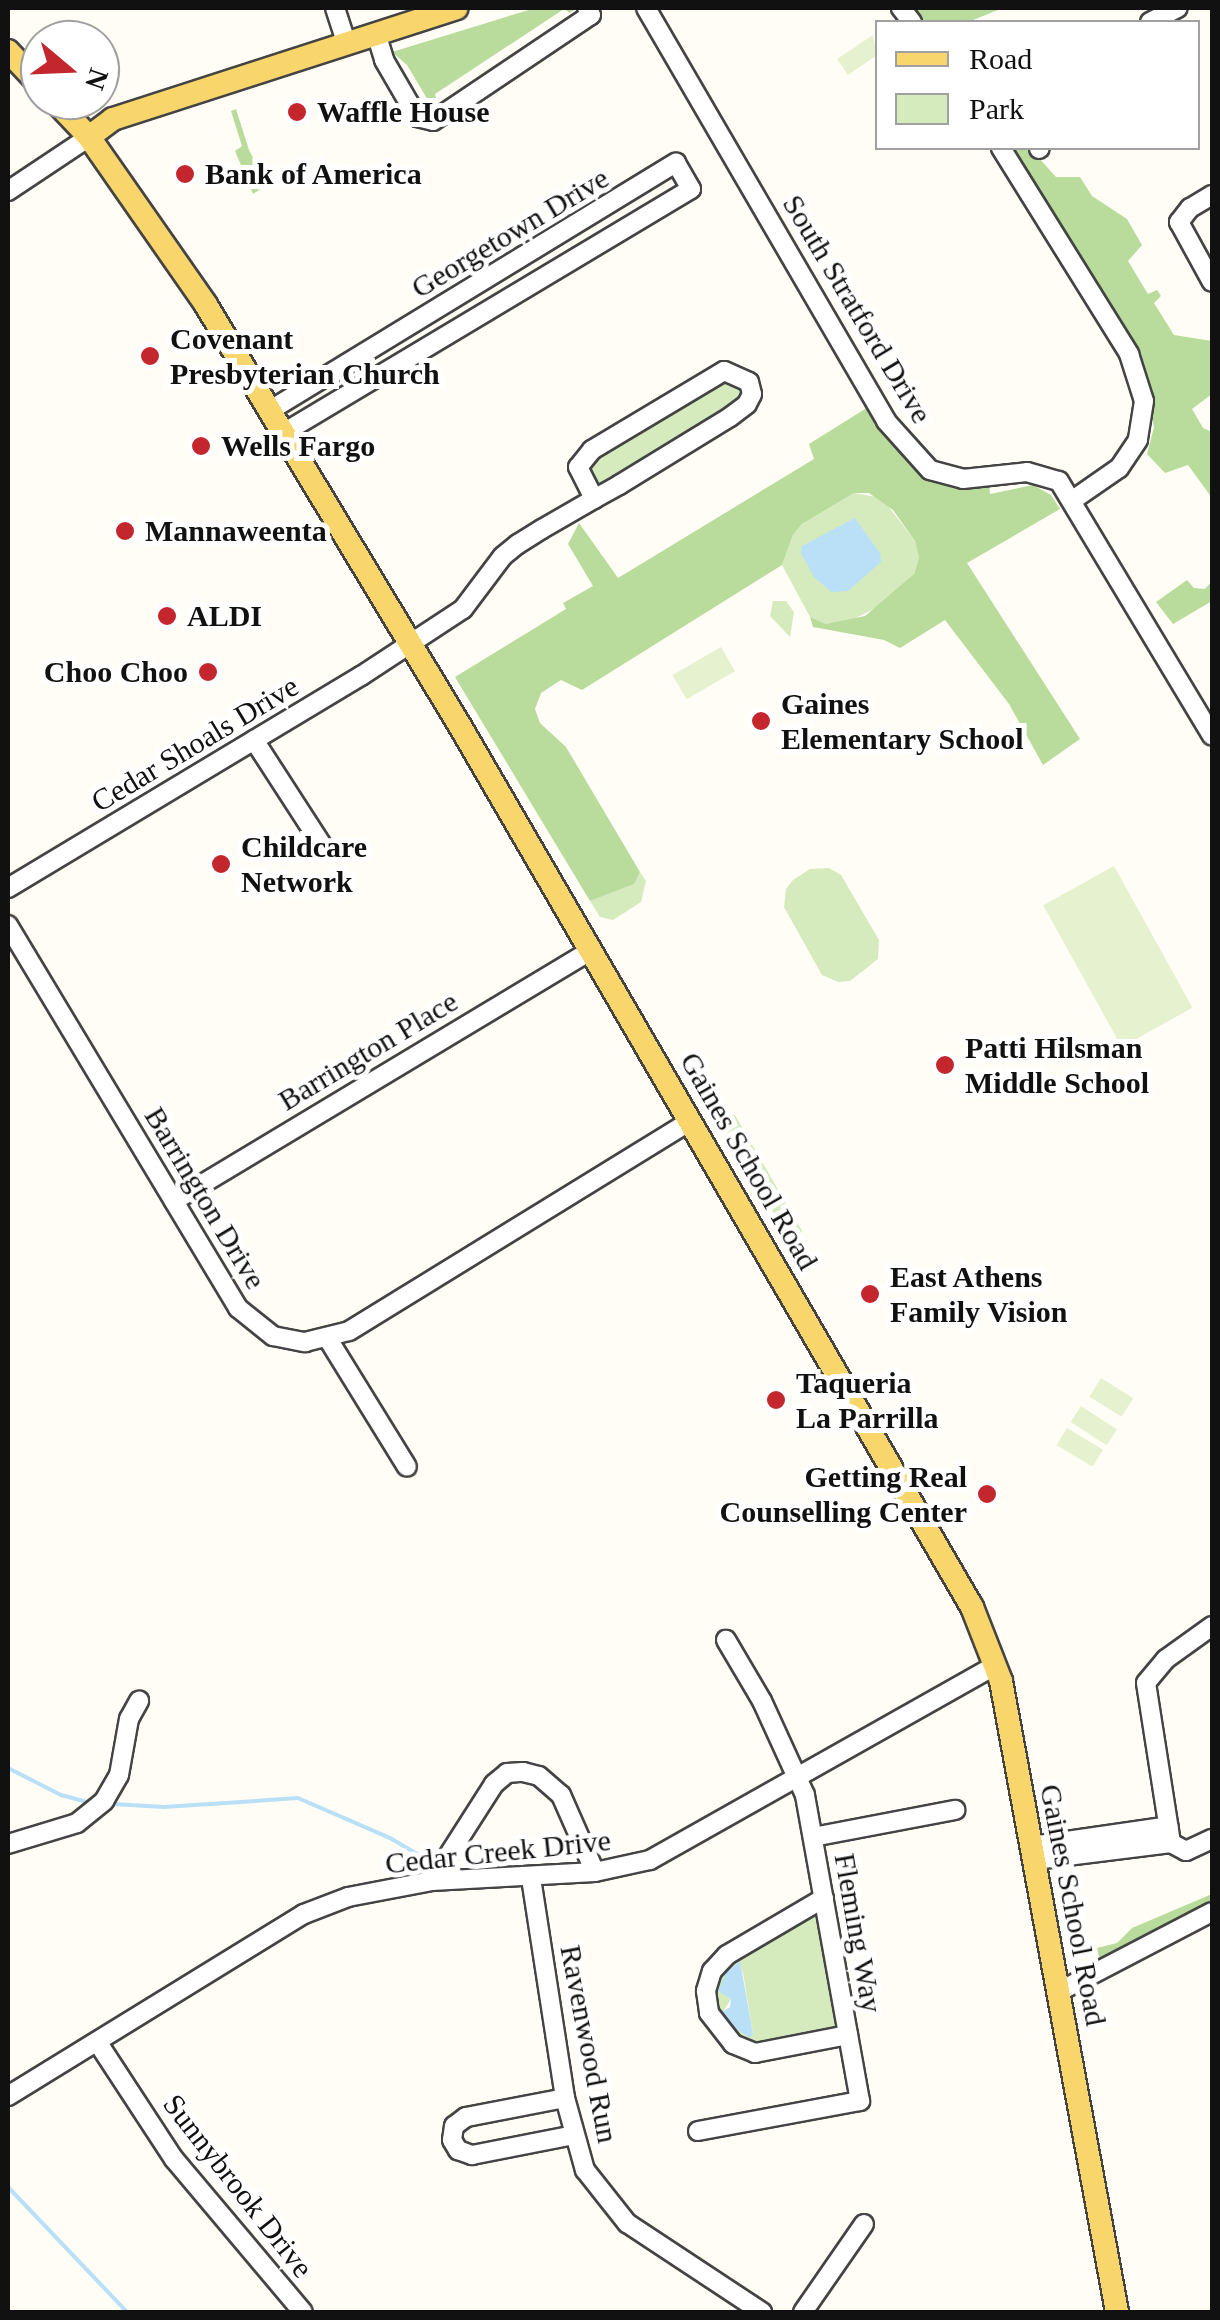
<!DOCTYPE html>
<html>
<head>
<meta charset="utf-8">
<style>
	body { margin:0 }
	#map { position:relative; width:1220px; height:2320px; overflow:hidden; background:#fffdf5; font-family:Georgia,serif }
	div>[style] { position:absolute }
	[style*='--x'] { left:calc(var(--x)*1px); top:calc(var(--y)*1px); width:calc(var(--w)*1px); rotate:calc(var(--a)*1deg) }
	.green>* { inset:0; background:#d5ebbd }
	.forest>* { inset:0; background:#b9dc9c }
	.pitch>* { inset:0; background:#e6f2cf; transform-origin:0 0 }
	.water>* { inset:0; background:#b9e0f7 }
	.stream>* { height:4px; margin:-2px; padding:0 2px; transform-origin:2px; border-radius:2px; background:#b9e0f7 }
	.roads { filter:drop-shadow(2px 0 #444) drop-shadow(-2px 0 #444) drop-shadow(0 2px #444) drop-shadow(0 -2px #444) }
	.minor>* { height:18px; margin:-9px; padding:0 9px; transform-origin:9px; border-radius:9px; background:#fff }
	.major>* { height:22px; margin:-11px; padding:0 11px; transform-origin:11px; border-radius:11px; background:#f9d66b }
	.dots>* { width:28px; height:28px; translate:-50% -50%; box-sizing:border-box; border:5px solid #fff; border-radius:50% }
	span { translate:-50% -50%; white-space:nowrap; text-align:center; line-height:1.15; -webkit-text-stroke:10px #fff; paint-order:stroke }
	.poi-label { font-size:30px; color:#111; font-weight:700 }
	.left { translate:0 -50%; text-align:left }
	.right { translate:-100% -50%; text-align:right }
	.street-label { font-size:30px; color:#111 }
	.frame { position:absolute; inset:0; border:10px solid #111; pointer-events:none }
	.legend { position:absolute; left:875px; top:20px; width:325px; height:130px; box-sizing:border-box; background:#fff; border:2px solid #a0a0a0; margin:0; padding:12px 18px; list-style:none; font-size:30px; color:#111 }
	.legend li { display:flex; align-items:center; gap:20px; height:50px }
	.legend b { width:50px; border:2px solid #a0a0a0 }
	.north { position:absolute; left:20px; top:20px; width:100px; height:100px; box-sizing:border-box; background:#fff; border:2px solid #a0a0a0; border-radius:50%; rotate:109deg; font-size:28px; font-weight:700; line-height:40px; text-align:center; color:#111 }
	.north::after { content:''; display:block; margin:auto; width:35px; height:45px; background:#c4262e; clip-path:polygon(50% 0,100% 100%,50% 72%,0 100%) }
</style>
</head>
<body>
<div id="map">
	<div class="green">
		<i style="clip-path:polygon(736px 376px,747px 397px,596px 489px,586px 461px,725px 378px)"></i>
		<i style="clip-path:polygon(854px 493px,882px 498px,915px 541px,919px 558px,914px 574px,883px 604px,848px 622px,826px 624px,810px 617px,782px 565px,793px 535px,802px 524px)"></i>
		<i style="clip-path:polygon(773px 601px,786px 601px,794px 612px,790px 637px,770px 616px)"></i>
		<i style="clip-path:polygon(829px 868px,841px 875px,879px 940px,878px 959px,850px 981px,838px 982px,822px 975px,784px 907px,786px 889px,793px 880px,810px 869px)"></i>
		<i style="clip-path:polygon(640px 872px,646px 881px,641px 902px,613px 920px,600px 917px,590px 901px,633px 884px)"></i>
		<i style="clip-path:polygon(725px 1113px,735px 1115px,802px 1231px,797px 1241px,786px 1242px,781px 1235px,723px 1129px,720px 1118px)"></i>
		<i style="clip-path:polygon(evenodd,818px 1911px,841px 2030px,755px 2047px,724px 2031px,711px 1992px,721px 1968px,818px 1911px,739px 1962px,743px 1973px,753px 2034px,723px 2012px,731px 1999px,719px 1990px,726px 1973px,739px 1962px)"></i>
	</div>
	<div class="forest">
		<i style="clip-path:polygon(535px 8px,576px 8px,570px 13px,564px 9px,435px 94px,437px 102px,432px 107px,407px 65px,392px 52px)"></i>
		<i style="clip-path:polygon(909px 8px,1003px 8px,968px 22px,919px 22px)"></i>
		<i style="clip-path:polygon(236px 109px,249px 150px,267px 185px,253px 194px,235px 151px,242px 146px,231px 111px)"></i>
		<i style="clip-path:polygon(1011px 148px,1030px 148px,1056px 177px,1080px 177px,1092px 196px,1127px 219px,1142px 245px,1128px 261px,1148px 294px,1157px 290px,1161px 296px,1154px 303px,1174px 335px,1212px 341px,1212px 394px,1192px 409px,1203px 428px,1212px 432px,1212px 498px,1188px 465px,1165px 473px,1147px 454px,1154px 427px,1142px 377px,1068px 238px)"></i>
		<i style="clip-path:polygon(873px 404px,893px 441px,912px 464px,944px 482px,989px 482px,990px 494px,1033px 485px,1051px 495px,1060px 509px,967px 563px,1080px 739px,1043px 765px,1009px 704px,945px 620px,900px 648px,884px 640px,813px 627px,810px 617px,826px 624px,865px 616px,914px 574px,919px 558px,915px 541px,893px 510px,869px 493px,854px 493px,802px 524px,793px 535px,782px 565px,582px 690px,561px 680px,541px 693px,535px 709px,540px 723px,566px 747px,640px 872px,634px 884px,590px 901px,455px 677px,566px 609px,563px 603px,593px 586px,568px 544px,579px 523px,618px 578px,814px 459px,809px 444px)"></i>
		<i style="clip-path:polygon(1187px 580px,1194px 588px,1205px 589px,1212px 581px,1212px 601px,1173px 624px,1156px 602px)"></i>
		<i style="clip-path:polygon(1212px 1894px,1212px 1910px,1100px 1962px,1097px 1948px,1117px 1943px,1132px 1928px)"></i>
	</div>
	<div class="pitch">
		<i style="clip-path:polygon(873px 35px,877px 55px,848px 75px,837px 59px)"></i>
		<i style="left:721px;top:647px;width:28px;height:56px;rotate:60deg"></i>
		<i style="left:1114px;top:866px;width:162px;height:81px;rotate:61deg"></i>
		<i style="left:1101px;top:1378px;width:38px;height:22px;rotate:32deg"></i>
		<i style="left:1081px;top:1406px;width:43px;height:19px;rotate:33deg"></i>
		<i style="left:1067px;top:1428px;width:42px;height:20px;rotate:31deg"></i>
	</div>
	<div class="water">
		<i style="clip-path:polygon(855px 518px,880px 553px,881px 562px,848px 591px,832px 592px,814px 577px,801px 553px,802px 546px)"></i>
		<i style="clip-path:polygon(740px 1961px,753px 2034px,750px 2038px,726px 2022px,722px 2012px,730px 2007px,731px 1999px,718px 1991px,726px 1973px)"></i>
	</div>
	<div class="stream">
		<i style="--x:8;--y:1768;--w:59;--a:27"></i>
		<i style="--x:61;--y:1795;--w:30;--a:15"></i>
		<i style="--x:113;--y:1804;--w:51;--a:3.4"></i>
		<i style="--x:164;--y:1807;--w:134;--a:-3.8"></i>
		<i style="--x:298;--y:1798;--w:100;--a:23.5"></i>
		<i style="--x:390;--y:1838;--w:48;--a:30.3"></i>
		<i style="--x:8;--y:2187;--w:173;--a:46.4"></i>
	</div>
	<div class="roads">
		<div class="minor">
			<i style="--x:335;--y:8;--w:36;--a:72"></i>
			<i style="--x:646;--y:8;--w:478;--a:59.8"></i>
			<i style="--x:886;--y:421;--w:66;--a:48.1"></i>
			<i style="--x:930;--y:470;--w:34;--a:15"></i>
			<i style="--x:963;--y:479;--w:64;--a:-6.2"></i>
			<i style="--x:1027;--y:472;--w:33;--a:16"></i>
			<i style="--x:1059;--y:481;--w:297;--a:59"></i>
			<i style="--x:901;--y:8;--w:18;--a:52"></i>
			<i style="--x:1150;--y:22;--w:31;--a:-27"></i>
			<i style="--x:376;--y:33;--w:28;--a:73"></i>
			<i style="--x:384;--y:60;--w:66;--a:59.9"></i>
			<i style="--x:417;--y:117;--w:16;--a:14"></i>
			<i style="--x:433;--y:121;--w:190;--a:-33.9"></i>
			<i style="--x:591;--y:15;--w:8;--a:-120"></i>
			<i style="--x:1001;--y:148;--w:243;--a:58.1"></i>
			<i style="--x:1129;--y:354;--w:49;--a:72.3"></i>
			<i style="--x:1144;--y:401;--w:39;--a:99"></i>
			<i style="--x:1138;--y:440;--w:34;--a:124"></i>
			<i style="--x:1119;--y:468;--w:56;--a:145.2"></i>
			<i style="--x:1039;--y:149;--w:1;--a:-45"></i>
			<i style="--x:8;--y:191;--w:97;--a:-33.7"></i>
			<i style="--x:1212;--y:195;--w:26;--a:149"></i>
			<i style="--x:1190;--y:208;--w:18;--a:128"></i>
			<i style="--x:1179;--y:222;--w:68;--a:61.2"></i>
			<i style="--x:269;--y:411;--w:477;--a:-31.4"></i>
			<i style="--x:676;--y:163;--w:30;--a:60"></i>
			<i style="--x:691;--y:189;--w:475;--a:149.1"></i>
			<i style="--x:254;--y:740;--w:125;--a:57.1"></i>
			<i style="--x:8;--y:888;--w:412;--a:-31"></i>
			<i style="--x:361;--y:676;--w:122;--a:-33.3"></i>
			<i style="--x:463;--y:609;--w:66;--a:-53"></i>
			<i style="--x:503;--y:556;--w:19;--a:-39"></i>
			<i style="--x:518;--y:544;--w:28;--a:-32"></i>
			<i style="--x:542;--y:529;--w:60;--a:-30"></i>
			<i style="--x:594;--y:499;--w:29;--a:-29"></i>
			<i style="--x:619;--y:485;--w:130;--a:-31.5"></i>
			<i style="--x:730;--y:417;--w:21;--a:-37"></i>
			<i style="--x:747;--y:404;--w:11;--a:-63"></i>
			<i style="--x:752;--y:394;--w:12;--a:-104"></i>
			<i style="--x:749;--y:382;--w:27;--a:-156"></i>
			<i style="--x:724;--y:371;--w:154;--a:149.1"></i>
			<i style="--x:592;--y:450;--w:22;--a:129"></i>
			<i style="--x:578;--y:467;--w:36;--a:63"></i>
			<i style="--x:8;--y:925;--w:447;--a:59"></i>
			<i style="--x:238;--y:1308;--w:45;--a:38.7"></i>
			<i style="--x:273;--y:1336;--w:33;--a:11"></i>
			<i style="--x:305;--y:1342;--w:45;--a:-14"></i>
			<i style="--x:349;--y:1331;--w:401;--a:-31.6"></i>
			<i style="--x:174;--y:1201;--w:487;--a:-31"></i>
			<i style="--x:328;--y:1339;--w:150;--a:58.3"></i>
			<i style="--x:1212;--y:1626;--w:57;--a:144.3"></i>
			<i style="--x:1166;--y:1659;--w:31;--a:130"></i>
			<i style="--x:1146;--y:1683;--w:162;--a:81.1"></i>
			<i style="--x:1171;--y:1843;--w:17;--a:28"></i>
			<i style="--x:1186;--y:1851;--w:29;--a:-25"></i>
			<i style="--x:813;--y:1837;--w:145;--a:-10.8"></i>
			<i style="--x:8;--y:1844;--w:72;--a:-16.9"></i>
			<i style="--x:77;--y:1823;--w:35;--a:-39"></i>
			<i style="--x:104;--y:1801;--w:30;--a:-60"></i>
			<i style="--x:119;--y:1775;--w:57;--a:-79.9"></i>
			<i style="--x:129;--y:1719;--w:21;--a:-61"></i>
			<i style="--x:1032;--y:1846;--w:138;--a:-8.3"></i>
			<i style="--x:1035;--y:1860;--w:137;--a:-7.1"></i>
			<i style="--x:531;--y:1878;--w:223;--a:81.2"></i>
			<i style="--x:565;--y:2098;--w:75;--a:74.5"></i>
			<i style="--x:585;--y:2170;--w:68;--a:51.6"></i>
			<i style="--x:627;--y:2223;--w:162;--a:33.4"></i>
			<i style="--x:432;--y:1881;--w:115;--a:-57.4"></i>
			<i style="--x:494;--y:1784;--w:17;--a:-40"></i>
			<i style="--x:507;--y:1773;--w:16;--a:-4"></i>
			<i style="--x:523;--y:1772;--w:16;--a:14"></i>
			<i style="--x:539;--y:1776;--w:29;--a:41"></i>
			<i style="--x:561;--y:1795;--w:84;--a:66.2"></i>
			<i style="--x:824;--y:1898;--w:113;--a:149.6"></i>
			<i style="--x:727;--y:1955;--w:22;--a:133"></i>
			<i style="--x:712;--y:1971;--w:21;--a:107"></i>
			<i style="--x:706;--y:1991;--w:22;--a:82"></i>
			<i style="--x:709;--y:2013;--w:39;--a:52"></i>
			<i style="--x:733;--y:2044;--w:24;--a:22"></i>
			<i style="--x:755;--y:2053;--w:95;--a:-11"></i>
			<i style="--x:1060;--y:1991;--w:171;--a:-27.5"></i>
			<i style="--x:98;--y:2043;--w:139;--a:56.8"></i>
			<i style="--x:174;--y:2159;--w:200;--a:49.9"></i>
			<i style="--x:8;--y:2096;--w:347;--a:-31.6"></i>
			<i style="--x:304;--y:1914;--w:47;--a:-21.1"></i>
			<i style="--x:348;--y:1897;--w:86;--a:-10.8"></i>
			<i style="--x:432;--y:1881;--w:163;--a:-3.2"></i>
			<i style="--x:595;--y:1872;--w:56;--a:-12.3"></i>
			<i style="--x:650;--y:1860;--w:397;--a:-29.4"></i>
			<i style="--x:565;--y:2098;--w:101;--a:169.1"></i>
			<i style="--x:466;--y:2117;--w:15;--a:143"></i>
			<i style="--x:454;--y:2126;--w:14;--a:98"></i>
			<i style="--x:452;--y:2140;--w:12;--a:59"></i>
			<i style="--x:458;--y:2150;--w:15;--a:20"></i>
			<i style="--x:472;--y:2155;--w:104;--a:-11.1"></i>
			<i style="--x:698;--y:2131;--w:165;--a:-10.5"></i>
			<i style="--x:860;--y:2101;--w:311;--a:-100.2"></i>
			<i style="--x:805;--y:1795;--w:103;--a:-114.6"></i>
			<i style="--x:762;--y:1701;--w:71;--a:-120.5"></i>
			<i style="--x:803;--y:2312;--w:107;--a:-55.3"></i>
		</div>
		<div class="major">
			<i style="--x:8;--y:51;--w:47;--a:46.7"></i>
			<i style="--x:54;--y:100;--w:51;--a:46.6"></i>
			<i style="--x:89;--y:137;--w:205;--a:55.1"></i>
			<i style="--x:206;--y:305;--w:492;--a:58.9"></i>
			<i style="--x:460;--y:726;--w:1019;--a:59.84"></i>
			<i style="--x:972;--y:1607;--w:79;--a:68.6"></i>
			<i style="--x:1001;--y:1681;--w:642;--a:79.58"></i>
			<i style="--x:89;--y:137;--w:30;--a:-37"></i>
			<i style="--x:113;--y:119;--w:361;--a:-17.9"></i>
		</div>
	</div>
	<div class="dots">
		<i style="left:297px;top:112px;background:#c4262e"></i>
		<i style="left:185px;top:174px;background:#c4262e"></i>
		<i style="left:150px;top:356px;background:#c4262e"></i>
		<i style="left:201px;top:446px;background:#c4262e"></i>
		<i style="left:125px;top:531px;background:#c4262e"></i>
		<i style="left:167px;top:616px;background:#c4262e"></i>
		<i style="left:208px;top:672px;background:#c4262e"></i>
		<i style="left:761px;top:721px;background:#c4262e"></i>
		<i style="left:221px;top:864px;background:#c4262e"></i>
		<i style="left:945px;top:1065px;background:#c4262e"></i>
		<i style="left:870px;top:1294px;background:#c4262e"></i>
		<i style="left:776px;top:1400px;background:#c4262e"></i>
		<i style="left:987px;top:1494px;background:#c4262e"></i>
	</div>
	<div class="poi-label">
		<span class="left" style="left:317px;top:112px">Waffle House</span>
		<span class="left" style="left:205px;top:174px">Bank of America</span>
		<span class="left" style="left:170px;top:356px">Covenant<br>Presbyterian Church</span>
		<span class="left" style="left:221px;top:446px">Wells Fargo</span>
		<span class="left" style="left:145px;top:531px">Mannaweenta</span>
		<span class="left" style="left:187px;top:616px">ALDI</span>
		<span class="right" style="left:188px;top:672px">Choo Choo</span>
		<span class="left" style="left:781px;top:721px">Gaines<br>Elementary School</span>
		<span class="left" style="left:241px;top:864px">Childcare<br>Network</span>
		<span class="left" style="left:965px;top:1065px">Patti Hilsman<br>Middle School</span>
		<span class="left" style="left:890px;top:1294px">East Athens<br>Family Vision</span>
		<span class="left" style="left:796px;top:1400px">Taqueria<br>La Parrilla</span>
		<span class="right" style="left:967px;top:1494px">Getting Real<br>Counselling Center</span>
	</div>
	<div class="street-label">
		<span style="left:510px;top:233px;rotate:-31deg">Georgetown Drive</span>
		<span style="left:857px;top:309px;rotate:59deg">South Stratford Drive</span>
		<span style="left:195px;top:744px;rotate:-31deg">Cedar Shoals Drive</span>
		<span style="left:368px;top:1051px;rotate:-31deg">Barrington Place</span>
		<span style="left:749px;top:1161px;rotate:60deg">Gaines School Road</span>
		<span style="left:205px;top:1198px;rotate:59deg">Barrington Drive</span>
		<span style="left:498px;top:1852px;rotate:-6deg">Cedar Creek Drive</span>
		<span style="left:1073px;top:1905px;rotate:79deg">Gaines School Road</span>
		<span style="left:858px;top:1933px;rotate:80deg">Fleming Way</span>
		<span style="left:589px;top:2044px;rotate:79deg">Ravenwood Run</span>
		<span style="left:238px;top:2186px;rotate:52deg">Sunnybrook Drive</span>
	</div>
	<div class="frame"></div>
	<ul class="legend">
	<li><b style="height:12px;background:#f9d66b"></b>Road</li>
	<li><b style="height:28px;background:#d5ebbd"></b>Park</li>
	</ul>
	<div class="north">N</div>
</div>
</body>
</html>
